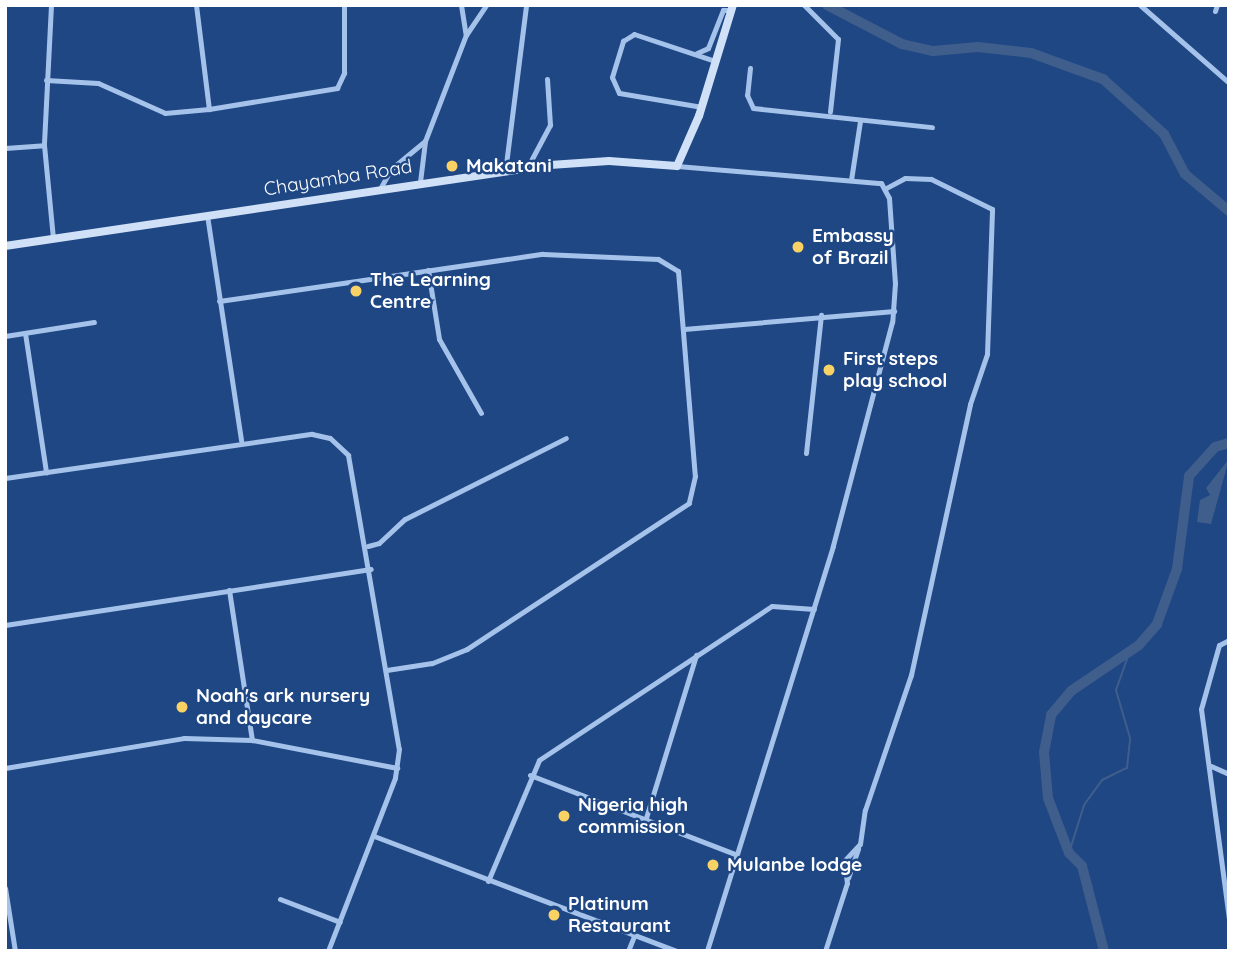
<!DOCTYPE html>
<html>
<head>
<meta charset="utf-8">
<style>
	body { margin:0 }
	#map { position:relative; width:1234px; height:956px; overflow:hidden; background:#1e4784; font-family:Quicksand,sans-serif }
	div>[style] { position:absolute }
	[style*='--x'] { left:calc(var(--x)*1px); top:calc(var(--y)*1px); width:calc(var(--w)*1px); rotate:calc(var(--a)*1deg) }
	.water>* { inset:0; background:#405e8b }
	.stream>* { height:2px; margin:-1px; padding:0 1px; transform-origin:1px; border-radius:1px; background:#405e8b }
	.river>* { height:10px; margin:-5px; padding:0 5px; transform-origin:5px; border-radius:5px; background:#405e8b }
	.street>* { height:5px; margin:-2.5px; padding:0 2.5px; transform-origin:2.5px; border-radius:2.5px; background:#a5c2ea }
	.secondary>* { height:8px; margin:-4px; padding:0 4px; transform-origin:4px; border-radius:4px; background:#d0e0f7 }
	.dots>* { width:19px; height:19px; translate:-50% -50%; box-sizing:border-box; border:4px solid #1e4784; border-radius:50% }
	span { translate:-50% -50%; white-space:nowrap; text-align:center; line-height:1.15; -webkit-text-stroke:5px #1e4784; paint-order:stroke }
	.poi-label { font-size:19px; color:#fff; font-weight:700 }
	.left { translate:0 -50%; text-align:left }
	.street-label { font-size:19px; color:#fff }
	.frame { position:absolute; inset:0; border:7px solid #fff; pointer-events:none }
</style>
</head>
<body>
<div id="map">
	<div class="water">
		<i style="clip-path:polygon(1229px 459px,1211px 524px,1197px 522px,1200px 500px,1210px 495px,1206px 488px)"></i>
	</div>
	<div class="stream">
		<i style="--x:1069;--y:853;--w:50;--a:-72.6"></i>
		<i style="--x:1084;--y:805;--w:31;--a:-54"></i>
		<i style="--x:1102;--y:780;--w:28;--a:-26"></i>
		<i style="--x:1127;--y:768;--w:30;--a:-84"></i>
		<i style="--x:1130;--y:738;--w:50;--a:-106.3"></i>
		<i style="--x:1116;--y:690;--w:41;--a:-70.3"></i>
	</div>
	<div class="river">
		<i style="--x:827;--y:5;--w:85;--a:27.5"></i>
		<i style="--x:902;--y:44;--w:32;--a:13"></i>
		<i style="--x:933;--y:51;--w:45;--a:-5.1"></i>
		<i style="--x:978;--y:47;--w:53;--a:6.5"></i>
		<i style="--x:1031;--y:53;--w:77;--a:19.9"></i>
		<i style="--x:1103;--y:79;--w:82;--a:42"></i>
		<i style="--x:1164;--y:134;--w:45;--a:62.3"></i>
		<i style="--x:1185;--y:174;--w:57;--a:40.1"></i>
		<i style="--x:1104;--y:951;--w:88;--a:-104.5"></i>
		<i style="--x:1082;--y:866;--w:18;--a:-135"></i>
		<i style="--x:1069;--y:853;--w:59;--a:-110.9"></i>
		<i style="--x:1048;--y:798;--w:46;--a:-95"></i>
		<i style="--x:1044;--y:752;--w:38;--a:-79"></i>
		<i style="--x:1051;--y:715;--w:31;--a:-50"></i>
		<i style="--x:1071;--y:691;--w:82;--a:-34.1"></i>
		<i style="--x:1139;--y:645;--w:28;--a:-49"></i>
		<i style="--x:1157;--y:624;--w:59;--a:-70"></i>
		<i style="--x:1177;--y:569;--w:94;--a:-82.6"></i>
		<i style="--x:1189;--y:476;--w:39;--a:-48"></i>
		<i style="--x:1215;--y:447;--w:15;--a:-16"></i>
	</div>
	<div class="street">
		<i style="--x:51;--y:5;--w:140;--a:92.9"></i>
		<i style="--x:44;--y:145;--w:93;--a:84.5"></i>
		<i style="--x:196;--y:5;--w:105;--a:82.9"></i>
		<i style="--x:209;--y:109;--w:130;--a:-9.3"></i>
		<i style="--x:337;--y:88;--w:17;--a:-65"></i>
		<i style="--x:344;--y:73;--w:68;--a:-90"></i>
		<i style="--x:461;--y:5;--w:30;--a:81"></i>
		<i style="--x:804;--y:5;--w:48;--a:45"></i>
		<i style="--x:838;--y:39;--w:73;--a:96.3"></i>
		<i style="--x:1140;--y:5;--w:118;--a:41.2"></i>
		<i style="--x:1215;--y:11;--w:6;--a:-72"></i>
		<i style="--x:697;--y:53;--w:12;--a:-24"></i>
		<i style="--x:708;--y:48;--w:41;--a:-68.5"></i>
		<i style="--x:723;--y:10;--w:8;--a:0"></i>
		<i style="--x:750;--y:68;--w:27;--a:96"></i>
		<i style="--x:747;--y:95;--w:14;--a:65"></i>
		<i style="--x:753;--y:108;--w:180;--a:6.1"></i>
		<i style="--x:46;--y:80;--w:52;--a:3.3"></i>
		<i style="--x:98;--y:83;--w:73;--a:24.1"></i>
		<i style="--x:165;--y:113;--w:44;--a:-5.2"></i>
		<i style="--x:702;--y:107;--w:84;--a:-170.4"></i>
		<i style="--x:619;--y:93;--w:17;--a:-114"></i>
		<i style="--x:612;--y:77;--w:38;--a:-73"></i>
		<i style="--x:623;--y:41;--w:13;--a:-32"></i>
		<i style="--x:634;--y:34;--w:85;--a:18.4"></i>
		<i style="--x:5;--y:148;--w:39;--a:-4"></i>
		<i style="--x:677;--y:166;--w:205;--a:4.8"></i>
		<i style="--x:881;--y:183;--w:17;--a:62"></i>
		<i style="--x:889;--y:198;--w:85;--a:86"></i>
		<i style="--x:895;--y:283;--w:39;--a:94"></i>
		<i style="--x:892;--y:322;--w:232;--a:104.8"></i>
		<i style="--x:833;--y:546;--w:424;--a:107.3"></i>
		<i style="--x:527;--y:168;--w:49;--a:-61.9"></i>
		<i style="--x:550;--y:125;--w:46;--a:-93.7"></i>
		<i style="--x:505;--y:172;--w:168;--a:-82.8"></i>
		<i style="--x:851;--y:180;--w:60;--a:-81.3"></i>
		<i style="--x:420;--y:182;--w:41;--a:-83"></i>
		<i style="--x:381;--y:187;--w:21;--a:-61"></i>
		<i style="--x:391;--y:169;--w:44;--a:-39.5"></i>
		<i style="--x:425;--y:141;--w:114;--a:-68.9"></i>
		<i style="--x:466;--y:35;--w:36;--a:-56"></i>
		<i style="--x:207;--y:215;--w:228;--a:81.4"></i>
		<i style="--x:428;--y:270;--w:70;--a:80.9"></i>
		<i style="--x:439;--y:339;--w:85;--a:60.4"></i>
		<i style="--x:219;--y:301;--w:327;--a:-8.3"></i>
		<i style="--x:543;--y:254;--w:115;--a:2.5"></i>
		<i style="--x:658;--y:259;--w:23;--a:31"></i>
		<i style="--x:678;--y:271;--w:206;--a:85.3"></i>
		<i style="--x:695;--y:476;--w:28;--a:103"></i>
		<i style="--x:689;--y:503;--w:266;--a:146.7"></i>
		<i style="--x:467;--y:649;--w:38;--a:158"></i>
		<i style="--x:432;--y:663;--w:46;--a:171.2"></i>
		<i style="--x:684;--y:329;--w:211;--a:-4.9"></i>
		<i style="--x:25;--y:333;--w:141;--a:81.4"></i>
		<i style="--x:5;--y:336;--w:90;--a:-8.9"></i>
		<i style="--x:806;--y:453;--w:139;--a:-83.8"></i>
		<i style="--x:5;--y:478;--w:310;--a:-8.2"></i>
		<i style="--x:312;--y:434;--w:18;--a:13"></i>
		<i style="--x:330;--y:438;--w:25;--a:43"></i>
		<i style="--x:348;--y:455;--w:298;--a:80.2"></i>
		<i style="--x:399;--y:749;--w:29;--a:98"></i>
		<i style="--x:395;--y:778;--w:186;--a:111.2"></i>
		<i style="--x:368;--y:546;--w:11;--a:-15"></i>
		<i style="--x:379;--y:543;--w:35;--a:-43"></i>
		<i style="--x:405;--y:519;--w:180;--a:-26.7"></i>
		<i style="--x:229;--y:590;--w:152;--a:81.3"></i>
		<i style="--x:5;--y:625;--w:370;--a:-8.7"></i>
		<i style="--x:1229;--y:640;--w:11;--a:153"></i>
		<i style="--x:1219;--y:645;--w:66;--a:105.7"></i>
		<i style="--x:1201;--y:709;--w:212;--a:82.4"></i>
		<i style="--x:1211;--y:766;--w:20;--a:24"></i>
		<i style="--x:5;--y:768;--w:181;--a:-9.5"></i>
		<i style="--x:184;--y:738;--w:68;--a:1.7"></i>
		<i style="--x:252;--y:740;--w:148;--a:10.9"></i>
		<i style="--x:530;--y:775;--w:222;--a:21.1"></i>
		<i style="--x:645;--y:821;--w:174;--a:-72.9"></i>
		<i style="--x:374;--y:836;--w:324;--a:20.8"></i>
		<i style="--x:848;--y:878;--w:31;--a:-71"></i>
		<i style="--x:488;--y:881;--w:131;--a:-67.1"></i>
		<i style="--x:539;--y:760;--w:279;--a:-33.5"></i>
		<i style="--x:772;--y:606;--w:42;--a:4.1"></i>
		<i style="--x:5;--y:888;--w:64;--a:81"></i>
		<i style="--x:280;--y:899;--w:64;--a:21"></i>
		<i style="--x:628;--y:951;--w:16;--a:-68"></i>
		<i style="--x:825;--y:951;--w:71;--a:-72.1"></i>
		<i style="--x:847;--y:883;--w:22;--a:-98"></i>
		<i style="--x:844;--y:861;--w:23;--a:-47"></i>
		<i style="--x:860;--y:844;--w:34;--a:-82"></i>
		<i style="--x:865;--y:810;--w:143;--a:-71.2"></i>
		<i style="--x:911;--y:675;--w:277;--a:-77.7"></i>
		<i style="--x:970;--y:404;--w:53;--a:-71.2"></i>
		<i style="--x:987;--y:354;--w:145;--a:-88"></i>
		<i style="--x:992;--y:209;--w:68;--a:-153.8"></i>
		<i style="--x:931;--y:179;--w:26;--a:-178"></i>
		<i style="--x:905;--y:178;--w:21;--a:152"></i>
	</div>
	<div class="secondary">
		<i style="--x:5;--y:246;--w:551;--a:-8.45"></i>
		<i style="--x:550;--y:165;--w:59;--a:-3.9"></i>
		<i style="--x:609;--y:161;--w:68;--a:4.2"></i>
		<i style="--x:677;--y:166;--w:55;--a:-66.3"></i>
		<i style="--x:699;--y:116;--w:116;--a:-73"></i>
	</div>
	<div class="dots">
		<i style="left:452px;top:166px;background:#f8d264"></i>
		<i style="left:798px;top:247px;background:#f8d264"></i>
		<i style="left:356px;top:291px;background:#f8d264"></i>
		<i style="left:829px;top:370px;background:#f8d264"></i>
		<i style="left:182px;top:707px;background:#f8d264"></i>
		<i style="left:564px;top:816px;background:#f8d264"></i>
		<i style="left:713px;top:865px;background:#f8d264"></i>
		<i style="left:554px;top:915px;background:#f8d264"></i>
	</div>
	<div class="poi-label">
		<span class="left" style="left:466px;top:166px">Makatani</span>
		<span class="left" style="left:812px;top:247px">Embassy<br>of Brazil</span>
		<span class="left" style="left:370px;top:291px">The Learning<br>Centre</span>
		<span class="left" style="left:843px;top:370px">First steps<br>play school</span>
		<span class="left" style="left:196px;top:707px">Noah's ark nursery<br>and daycare</span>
		<span class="left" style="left:578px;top:816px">Nigeria high<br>commission</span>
		<span class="left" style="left:727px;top:865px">Mulanbe lodge</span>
		<span class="left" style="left:568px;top:915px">Platinum<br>Restaurant</span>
	</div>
	<div class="street-label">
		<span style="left:338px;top:178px;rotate:-9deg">Chayamba Road</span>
	</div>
	<div class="frame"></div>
</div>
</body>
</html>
